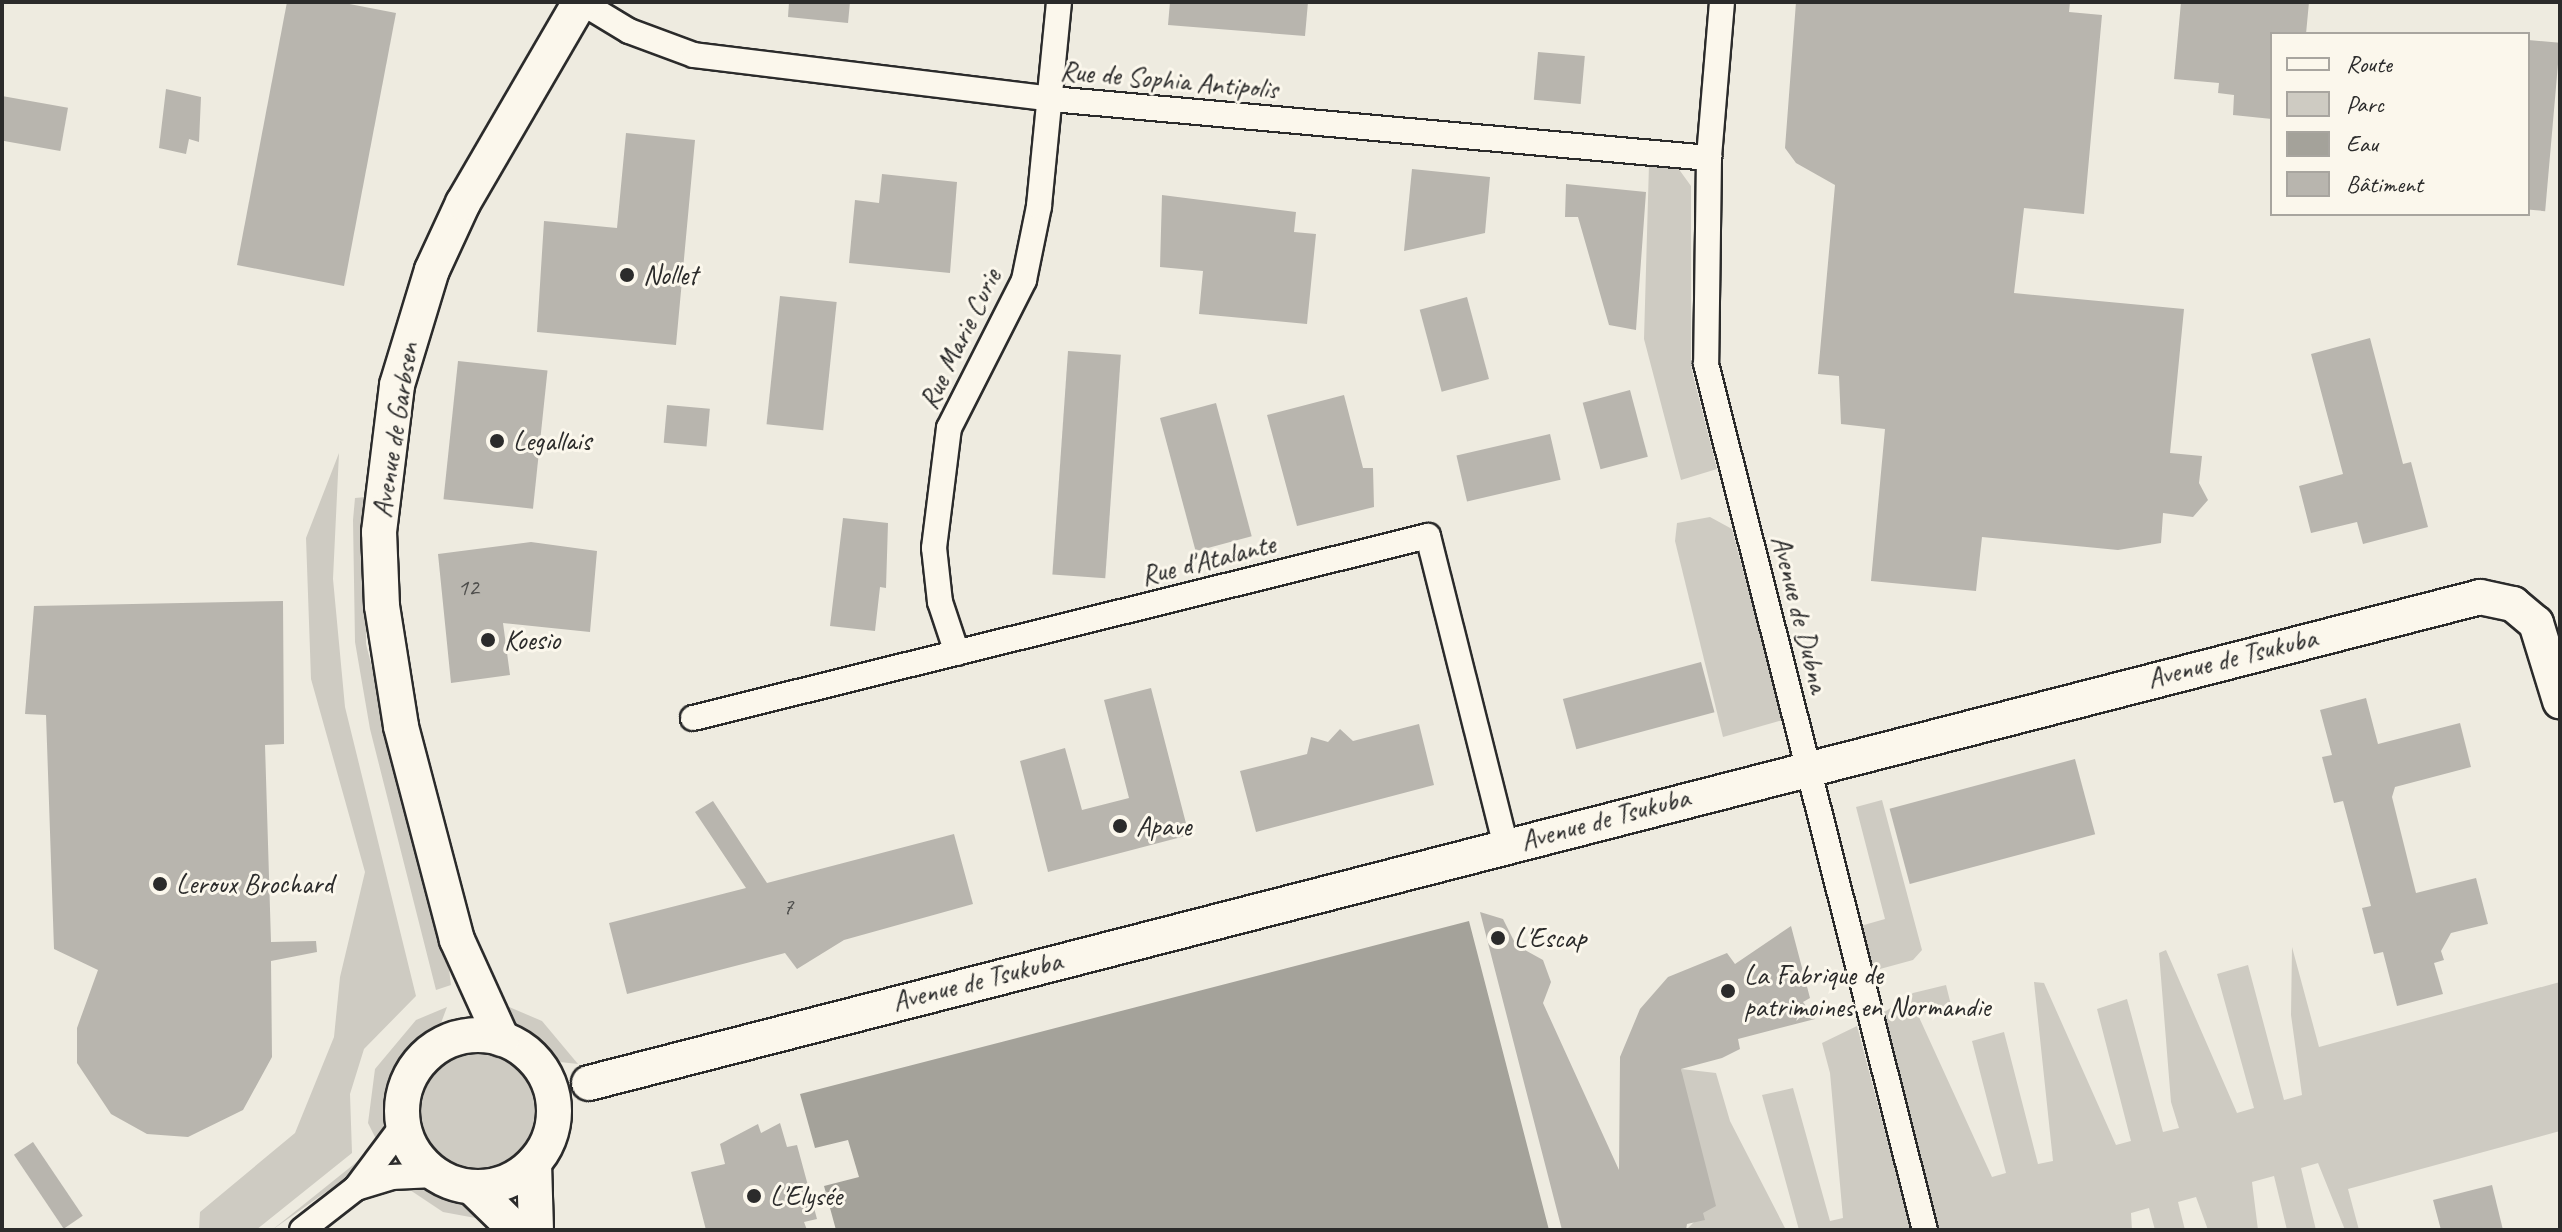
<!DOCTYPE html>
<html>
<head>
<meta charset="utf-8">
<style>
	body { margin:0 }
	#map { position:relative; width:2562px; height:1232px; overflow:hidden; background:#eeebe0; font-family:Caveat,sans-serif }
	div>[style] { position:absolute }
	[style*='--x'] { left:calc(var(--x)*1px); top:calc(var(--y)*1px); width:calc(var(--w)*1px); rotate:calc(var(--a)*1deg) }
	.green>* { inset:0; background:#cecbc2 }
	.round { border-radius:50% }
	.water>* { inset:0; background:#a4a29a }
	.building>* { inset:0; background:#b8b5ae; transform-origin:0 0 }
	.roads { filter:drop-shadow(2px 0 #2b2b2b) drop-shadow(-2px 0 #2b2b2b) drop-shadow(0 2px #2b2b2b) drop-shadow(0 -2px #2b2b2b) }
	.street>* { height:24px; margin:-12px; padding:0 12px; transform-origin:12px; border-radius:12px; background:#fbf7ec }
	.secondary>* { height:34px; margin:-17px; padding:0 17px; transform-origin:17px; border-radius:17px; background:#fbf7ec }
	.secondary>.ring { margin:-17px; padding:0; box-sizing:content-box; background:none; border:34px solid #fbf7ec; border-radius:50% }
	.dots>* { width:22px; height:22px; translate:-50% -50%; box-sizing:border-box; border:4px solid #fbf7ec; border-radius:50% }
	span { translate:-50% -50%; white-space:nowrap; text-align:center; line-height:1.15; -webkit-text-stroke:6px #fbf7ec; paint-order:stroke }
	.number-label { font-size:24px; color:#4e4e4c }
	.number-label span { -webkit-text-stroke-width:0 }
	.street-label { font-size:28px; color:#2b2b2b }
	.poi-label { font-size:28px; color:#2b2b2b }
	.left { translate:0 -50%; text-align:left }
	.frame { position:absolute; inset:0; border:4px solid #2b2b2b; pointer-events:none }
	.legend { position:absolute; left:2270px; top:32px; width:260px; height:184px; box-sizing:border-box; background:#fbf7ec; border:2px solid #a8a59f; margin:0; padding:10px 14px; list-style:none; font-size:24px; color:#2b2b2b }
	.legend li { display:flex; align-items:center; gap:16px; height:40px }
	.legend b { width:40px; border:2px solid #a8a59f }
</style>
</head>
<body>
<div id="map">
	<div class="green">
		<i style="clip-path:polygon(1649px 164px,1678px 168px,1691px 186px,1691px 367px,1717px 469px,1681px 480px,1644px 339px)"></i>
		<i style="clip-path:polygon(339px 453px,333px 579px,345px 707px,416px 996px,364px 1049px,350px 1094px,352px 1153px,256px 1230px,199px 1230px,200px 1212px,295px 1133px,334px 1037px,340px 977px,365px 872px,311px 679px,306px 538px)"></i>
		<i style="clip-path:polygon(366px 497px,366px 644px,449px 969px,451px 985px,436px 990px,370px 729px,355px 642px,353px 520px,355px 498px)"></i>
		<i style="clip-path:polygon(1710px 517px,1732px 529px,1783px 720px,1723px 737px,1675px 541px,1677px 523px)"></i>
		<i style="clip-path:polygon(1882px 800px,1922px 950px,1913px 960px,1869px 972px,1857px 927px,1885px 919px,1856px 807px)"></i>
		<i style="clip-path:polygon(2292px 947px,2319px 1047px,2560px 982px,2560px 1131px,2348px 1189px,2359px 1230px,2345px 1230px,2318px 1163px,2301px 1168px,2316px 1230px,2287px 1230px,2274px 1176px,2252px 1182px,2258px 1230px,2208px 1230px,2196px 1197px,2178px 1202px,2185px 1230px,2155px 1230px,2149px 1208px,2131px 1213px,2132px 1230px,1938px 1230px,1883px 1013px,1913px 993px,1946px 985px,1951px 1005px,1918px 1015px,1992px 1177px,2006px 1173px,1972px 1041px,2004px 1032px,2038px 1164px,2053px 1161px,2034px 982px,2044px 983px,2116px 1145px,2131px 1141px,2097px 1009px,2127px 999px,2163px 1132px,2179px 1128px,2171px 1102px,2159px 953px,2166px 950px,2237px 1113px,2254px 1108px,2217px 974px,2248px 965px,2284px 1100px,2302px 1095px,2291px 1015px)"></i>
		<i style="clip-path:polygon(495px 1001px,542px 1021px,578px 1064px,560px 1062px,507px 1024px)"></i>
		<i style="clip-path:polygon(447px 1007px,441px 1023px,396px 1071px,379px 1145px,368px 1123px,375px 1069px,416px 1020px)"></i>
		<i style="clip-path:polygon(1857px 1026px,1911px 1230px,1799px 1230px,1762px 1095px,1793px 1088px,1830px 1221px,1843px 1218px,1830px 1073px,1822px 1043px)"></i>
		<i class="round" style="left:419px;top:1052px;width:118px;height:118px"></i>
		<i style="clip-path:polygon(1681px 1069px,1716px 1073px,1730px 1121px,1786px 1230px,1686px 1230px,1703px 1213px)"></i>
		<i style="clip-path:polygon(360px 1159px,356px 1171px,272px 1230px,353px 1165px)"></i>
		<i style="clip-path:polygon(401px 1184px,469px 1202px,497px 1222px,443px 1212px)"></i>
	</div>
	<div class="water">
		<i style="clip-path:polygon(1469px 921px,1549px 1230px,836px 1230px,824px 1186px,859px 1177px,848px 1140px,815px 1148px,800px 1094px)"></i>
	</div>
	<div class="building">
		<i style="clip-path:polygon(287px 2px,339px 2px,396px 13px,344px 286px,237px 265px)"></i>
		<i style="clip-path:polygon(789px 2px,850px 2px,848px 23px,788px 17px)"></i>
		<i style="clip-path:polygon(1170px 2px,1308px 2px,1305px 36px,1168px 25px)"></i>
		<i style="clip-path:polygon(1796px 2px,2070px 2px,2069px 12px,2102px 15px,2084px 214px,2024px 208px,2014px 293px,2184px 309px,2170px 453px,2202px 456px,2199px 483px,2208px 500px,2193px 517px,2163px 513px,2161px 543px,2118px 550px,1982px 537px,1976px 591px,1871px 581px,1885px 429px,1841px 424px,1839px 376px,1818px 374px,1835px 185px,1796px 163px,1785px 148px)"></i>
		<i style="clip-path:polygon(2181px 2px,2309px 2px,2306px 34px,2272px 34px,2272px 119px,2233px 115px,2234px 95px,2218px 93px,2219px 83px,2174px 79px)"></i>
		<i style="left:2528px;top:40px;width:32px;height:169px;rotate:5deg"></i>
		<i style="left:1538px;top:52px;width:47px;height:48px;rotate:5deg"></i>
		<i style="clip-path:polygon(166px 89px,201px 97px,199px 142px,189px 139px,186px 154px,159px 148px)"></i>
		<i style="left:2px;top:96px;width:67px;height:44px;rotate:10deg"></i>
		<i style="clip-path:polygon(626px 133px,695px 140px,676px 345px,537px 332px,544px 221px,617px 228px)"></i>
		<i style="clip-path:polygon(1412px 169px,1490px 177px,1485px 233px,1404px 251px)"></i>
		<i style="clip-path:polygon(882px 174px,957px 182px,950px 273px,849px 263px,855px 200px,879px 203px)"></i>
		<i style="clip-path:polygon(1566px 184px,1646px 192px,1636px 330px,1609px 325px,1578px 217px,1565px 217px)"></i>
		<i style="clip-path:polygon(1162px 195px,1296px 212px,1294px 232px,1316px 234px,1307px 324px,1199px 314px,1203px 271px,1160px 267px)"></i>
		<i style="left:780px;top:296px;width:57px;height:129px;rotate:6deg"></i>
		<i style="left:1467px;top:297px;width:85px;height:49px;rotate:75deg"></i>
		<i style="clip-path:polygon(2370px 338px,2403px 464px,2411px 462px,2428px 527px,2363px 544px,2357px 522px,2311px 533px,2299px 486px,2343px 474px,2311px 354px)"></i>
		<i style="left:1068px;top:351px;width:53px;height:224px;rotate:4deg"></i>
		<i style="left:458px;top:361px;width:90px;height:139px;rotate:6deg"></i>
		<i style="left:1630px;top:390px;width:69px;height:49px;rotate:75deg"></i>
		<i style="clip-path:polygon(1344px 395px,1363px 468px,1373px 468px,1374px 507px,1297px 526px,1267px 415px)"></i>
		<i style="left:1216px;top:403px;width:138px;height:58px;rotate:75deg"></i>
		<i style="left:667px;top:405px;width:43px;height:38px;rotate:5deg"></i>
		<i style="left:1550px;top:434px;width:47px;height:96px;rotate:77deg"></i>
		<i style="clip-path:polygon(843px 518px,888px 523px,886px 588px,880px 587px,875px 631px,830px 626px)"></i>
		<i style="clip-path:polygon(531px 542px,597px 551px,590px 632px,503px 623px,510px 675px,451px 683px,438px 554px)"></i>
		<i style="clip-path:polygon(283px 601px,284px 744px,265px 745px,271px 942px,316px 941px,317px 952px,271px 961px,272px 1057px,243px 1110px,188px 1137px,147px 1134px,111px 1114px,77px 1063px,77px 1028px,98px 970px,54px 949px,46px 715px,25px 714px,34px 606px)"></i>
		<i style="left:1701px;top:662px;width:52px;height:143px;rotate:75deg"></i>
		<i style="clip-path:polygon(1151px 688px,1189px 835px,1048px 872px,1020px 761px,1065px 748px,1082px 810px,1129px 798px,1104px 700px)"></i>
		<i style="clip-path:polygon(2366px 698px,2378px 744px,2460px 723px,2471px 767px,2395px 787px,2392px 797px,2416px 893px,2476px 878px,2488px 924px,2451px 933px,2441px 951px,2444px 960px,2434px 963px,2443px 994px,2397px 1006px,2383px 952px,2374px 954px,2362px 908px,2371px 906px,2343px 801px,2334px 803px,2322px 757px,2332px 755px,2320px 710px)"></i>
		<i style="clip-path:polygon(1419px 724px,1434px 785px,1256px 832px,1240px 771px,1307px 754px,1311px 737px,1328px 742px,1340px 729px,1353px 741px)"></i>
		<i style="left:2075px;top:759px;width:78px;height:192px;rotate:75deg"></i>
		<i style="clip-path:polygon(713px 801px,767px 883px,954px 834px,973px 904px,844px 940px,797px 969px,785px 953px,627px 994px,609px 923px,746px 888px,695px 812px)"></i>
		<i style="clip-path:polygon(1480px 912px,1503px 919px,1516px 945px,1543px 960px,1551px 982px,1543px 1003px,1619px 1170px,1620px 1057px,1640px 1009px,1668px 977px,1727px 953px,1735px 964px,1791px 926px,1810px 998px,1803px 1002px,1815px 1019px,1738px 1039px,1740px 1049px,1722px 1058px,1681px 1069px,1716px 1206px,1703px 1213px,1705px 1220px,1687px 1224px,1686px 1230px,1562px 1230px)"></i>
		<i style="clip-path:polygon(780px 1123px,787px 1147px,797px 1145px,817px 1219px,804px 1222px,807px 1230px,706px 1230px,691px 1172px,725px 1164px,720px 1144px,758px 1124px,761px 1133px)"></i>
		<i style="left:33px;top:1142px;width:89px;height:23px;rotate:56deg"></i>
		<i style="clip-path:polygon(2492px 1185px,2503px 1230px,2441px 1230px,2433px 1200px)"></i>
	</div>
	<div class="roads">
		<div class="street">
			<i style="--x:581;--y:2;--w:56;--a:31.1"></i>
			<i style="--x:629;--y:31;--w:69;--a:20.3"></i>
			<i style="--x:694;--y:55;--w:361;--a:7"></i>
			<i style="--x:1052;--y:99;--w:660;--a:5.13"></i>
			<i style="--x:1722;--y:2;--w:157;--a:94.8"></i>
			<i style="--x:1709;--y:158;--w:206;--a:90.8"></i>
			<i style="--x:1706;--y:364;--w:893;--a:75.81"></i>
			<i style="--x:957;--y:653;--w:54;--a:-108.4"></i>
			<i style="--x:940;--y:602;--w:54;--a:-96.3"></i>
			<i style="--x:934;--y:548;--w:121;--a:-82.9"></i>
			<i style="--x:949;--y:428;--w:166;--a:-63.1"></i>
			<i style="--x:1024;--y:280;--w:76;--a:-78.5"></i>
			<i style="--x:1039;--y:206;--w:205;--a:-84.4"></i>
			<i style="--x:693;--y:718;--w:757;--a:-13.91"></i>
			<i style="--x:1428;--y:536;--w:320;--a:75.9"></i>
			<i style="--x:356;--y:1188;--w:37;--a:-17"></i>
			<i style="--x:391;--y:1177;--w:44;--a:-2.6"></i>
			<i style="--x:302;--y:1230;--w:68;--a:-37.9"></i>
			<i style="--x:356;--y:1188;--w:79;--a:-53.3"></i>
		</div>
		<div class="secondary">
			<i class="ring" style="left:402px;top:1035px;width:118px;height:118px"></i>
			<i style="--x:502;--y:1039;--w:109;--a:-114.4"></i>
			<i style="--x:457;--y:940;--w:221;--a:-104.7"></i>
			<i style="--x:401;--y:726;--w:121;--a:-99"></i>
			<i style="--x:382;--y:606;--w:74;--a:-92.3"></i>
			<i style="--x:379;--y:532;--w:148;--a:-83"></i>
			<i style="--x:397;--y:385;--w:120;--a:-73.1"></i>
			<i style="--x:432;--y:270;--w:74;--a:-65.2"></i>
			<i style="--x:463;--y:203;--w:233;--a:-59.8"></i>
			<i style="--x:589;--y:1083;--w:1952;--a:-14.41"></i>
			<i style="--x:2480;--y:597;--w:34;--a:12"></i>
			<i style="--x:2513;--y:604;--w:30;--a:40"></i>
			<i style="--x:2536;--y:623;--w:82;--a:72.9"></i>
			<i style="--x:534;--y:1163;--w:67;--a:88.3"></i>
			<i style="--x:472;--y:1187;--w:62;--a:44.3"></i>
		</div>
	</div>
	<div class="dots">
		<i style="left:627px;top:275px;background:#2b2b2b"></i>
		<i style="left:497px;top:441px;background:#2b2b2b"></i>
		<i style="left:488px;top:640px;background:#2b2b2b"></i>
		<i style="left:1120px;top:826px;background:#2b2b2b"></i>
		<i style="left:160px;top:884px;background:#2b2b2b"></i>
		<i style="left:1498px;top:938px;background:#2b2b2b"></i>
		<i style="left:1728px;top:991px;background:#2b2b2b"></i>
		<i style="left:754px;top:1196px;background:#2b2b2b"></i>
	</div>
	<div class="number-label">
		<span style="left:468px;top:588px">12</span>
		<span style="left:788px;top:907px">7</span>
	</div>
	<div class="street-label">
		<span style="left:1169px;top:80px;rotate:5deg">Rue de Sophia Antipolis</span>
		<span style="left:960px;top:339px;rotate:-64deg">Rue Marie Curie</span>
		<span style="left:395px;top:430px;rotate:-81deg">Avenue de Garbsen</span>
		<span style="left:1208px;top:560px;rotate:-14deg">Rue d'Atalante</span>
		<span style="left:1800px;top:614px;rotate:76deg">Avenue de Dubna</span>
		<span style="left:2232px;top:658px;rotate:-14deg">Avenue de Tsukuba</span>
		<span style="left:1605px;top:819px;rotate:-15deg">Avenue de Tsukuba</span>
		<span style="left:977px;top:981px;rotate:-14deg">Avenue de Tsukuba</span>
	</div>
	<div class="poi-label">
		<span class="left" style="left:643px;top:275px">Nollet</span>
		<span class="left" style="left:513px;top:441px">Legallais</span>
		<span class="left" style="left:504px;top:640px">Koesio</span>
		<span class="left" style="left:1136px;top:826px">Apave</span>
		<span class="left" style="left:176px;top:884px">Leroux Brochard</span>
		<span class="left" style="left:1514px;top:938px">L'Escap</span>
		<span class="left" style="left:1744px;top:991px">La Fabrique de<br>patrimoines en Normandie</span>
		<span class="left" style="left:770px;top:1196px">L'Elysée</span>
	</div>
	<div class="frame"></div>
	<ul class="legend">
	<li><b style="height:10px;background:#fbf7ec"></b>Route</li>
	<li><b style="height:22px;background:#cecbc2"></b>Parc</li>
	<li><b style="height:22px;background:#a4a29a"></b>Eau</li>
	<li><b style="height:22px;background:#b8b5ae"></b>Bâtiment</li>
	</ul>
</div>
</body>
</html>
